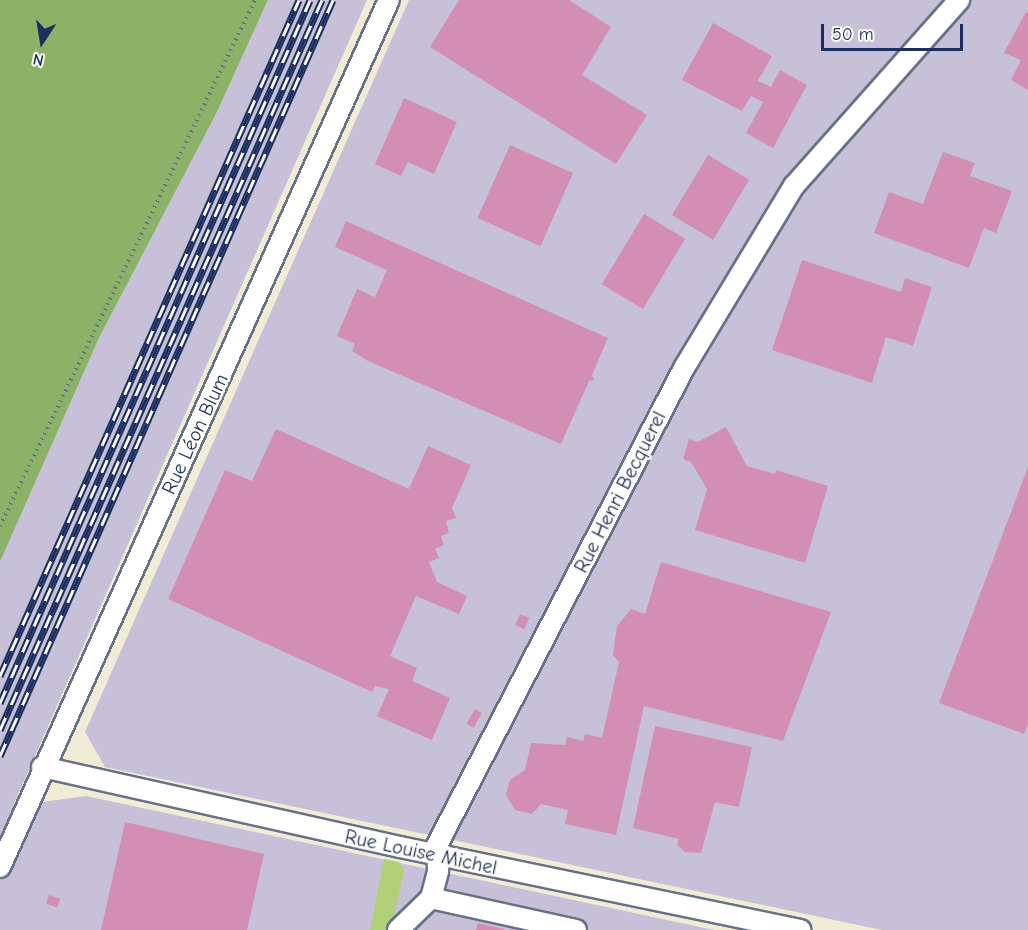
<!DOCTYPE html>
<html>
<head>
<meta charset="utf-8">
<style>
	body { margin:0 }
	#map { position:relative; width:1028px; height:930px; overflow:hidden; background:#f1ecd6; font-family:"Comic Neue",sans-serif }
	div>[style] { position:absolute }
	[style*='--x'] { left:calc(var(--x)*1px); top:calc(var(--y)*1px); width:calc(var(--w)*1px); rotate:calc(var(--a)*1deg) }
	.industrial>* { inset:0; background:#c6c0d9 }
	.green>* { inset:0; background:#b1d078 }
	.forest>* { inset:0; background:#8cb268 }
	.building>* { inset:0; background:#d28fb3; transform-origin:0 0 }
	.path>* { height:4px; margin-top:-2px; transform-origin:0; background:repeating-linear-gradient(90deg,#667188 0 1.5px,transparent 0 6px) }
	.roads { filter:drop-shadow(2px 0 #667188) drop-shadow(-2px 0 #667188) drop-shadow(0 2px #667188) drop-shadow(0 -2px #667188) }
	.minor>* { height:20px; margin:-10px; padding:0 10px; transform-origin:10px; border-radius:10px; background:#fff }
	.rail>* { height:7px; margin-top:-3.5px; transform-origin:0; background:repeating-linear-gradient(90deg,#fdfcf7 0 14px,#1b2f5e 0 28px); box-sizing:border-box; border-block:2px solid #1b2f5e }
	span { translate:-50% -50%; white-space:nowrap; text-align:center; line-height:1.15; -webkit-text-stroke:5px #fdfcf7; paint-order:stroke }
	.street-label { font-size:20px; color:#1b2f5e }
	.north { position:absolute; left:12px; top:12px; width:60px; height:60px; -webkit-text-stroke:4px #fdfcf7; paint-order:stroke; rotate:192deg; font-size:16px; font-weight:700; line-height:24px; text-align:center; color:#1b2f5e }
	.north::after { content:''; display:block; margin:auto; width:21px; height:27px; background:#1b2f5e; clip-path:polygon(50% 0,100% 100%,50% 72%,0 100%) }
	.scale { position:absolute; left:821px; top:24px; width:142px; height:27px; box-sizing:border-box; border:3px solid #1b2f5e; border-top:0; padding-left:8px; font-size:18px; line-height:21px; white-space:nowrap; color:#1b2f5e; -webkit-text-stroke:4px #fdfcf7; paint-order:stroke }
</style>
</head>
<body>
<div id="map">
	<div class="industrial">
		<i style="clip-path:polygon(268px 0,367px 0,13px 806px,86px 796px,714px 930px,0 930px,0 562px,99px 338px,217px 112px)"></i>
		<i style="clip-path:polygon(409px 0,1028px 0,1028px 930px,882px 930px,105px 767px,85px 732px)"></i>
	</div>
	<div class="green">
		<i style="clip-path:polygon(384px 859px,399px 862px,404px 871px,391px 930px,370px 930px)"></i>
	</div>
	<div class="forest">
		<i style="clip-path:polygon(0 0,268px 0,217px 112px,99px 338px,0 562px)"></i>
	</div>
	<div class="building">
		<i style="clip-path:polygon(459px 0,569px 0,611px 27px,582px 75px,647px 115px,616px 164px,430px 47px)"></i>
		<i style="clip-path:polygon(1026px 12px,1028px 13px,1028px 90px,1011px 80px,1021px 60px,1004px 53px)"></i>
		<i style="clip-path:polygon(713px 23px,772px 56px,758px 81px,771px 87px,780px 70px,807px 85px,773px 148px,746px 133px,763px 102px,751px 96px,742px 111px,682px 80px)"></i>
		<i style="clip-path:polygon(404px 98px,457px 122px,434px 174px,408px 162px,401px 176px,375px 164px)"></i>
		<i style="left:510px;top:145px;width:69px;height:80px;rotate:24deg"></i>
		<i style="clip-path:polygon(943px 152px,975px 163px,970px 176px,1012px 191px,996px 233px,984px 228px,969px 268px,874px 233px,889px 192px,923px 204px)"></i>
		<i style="left:708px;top:155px;width:48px;height:70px;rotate:31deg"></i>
		<i style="left:644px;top:214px;width:48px;height:82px;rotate:31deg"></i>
		<i style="clip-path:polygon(346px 221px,608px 338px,592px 375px,594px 380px,589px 381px,561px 444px,368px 361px,352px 351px,355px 344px,337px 336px,357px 289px,375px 297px,387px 270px,335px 247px)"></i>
		<i style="clip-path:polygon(802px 260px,901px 292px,905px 278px,932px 287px,913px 346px,886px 337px,872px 383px,772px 350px)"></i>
		<i style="clip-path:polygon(726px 427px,747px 466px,775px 474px,776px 470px,828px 486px,805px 563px,695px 530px,707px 489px,691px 462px,683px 459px,689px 439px,698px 442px)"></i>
		<i style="clip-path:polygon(276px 429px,409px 489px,428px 446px,471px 465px,452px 508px,456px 518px,446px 521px,449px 533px,441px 536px,444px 545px,435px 549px,439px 558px,429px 562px,437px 582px,467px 596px,459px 614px,416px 596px,390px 656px,417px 668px,412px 681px,450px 698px,432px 740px,377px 716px,389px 689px,375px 686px,372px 692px,168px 599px,225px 470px,252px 481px)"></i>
		<i style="clip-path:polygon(1028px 467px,1028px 724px,1024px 734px,939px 703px)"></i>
		<i style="clip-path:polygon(661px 562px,831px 612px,783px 741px,644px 706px,616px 835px,565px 824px,568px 810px,541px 804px,532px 814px,515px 810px,506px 795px,510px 780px,525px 770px,531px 743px,565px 745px,567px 737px,583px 741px,585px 734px,602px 738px,619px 662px,613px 655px,617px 626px,631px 609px,645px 614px)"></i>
		<i style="left:520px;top:614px;width:10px;height:12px;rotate:24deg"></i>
		<i style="left:475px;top:709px;width:8px;height:17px;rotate:30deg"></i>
		<i style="clip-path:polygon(655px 726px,752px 747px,739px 807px,715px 802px,701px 853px,685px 852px,677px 845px,679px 839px,633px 828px)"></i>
		<i style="clip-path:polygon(125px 822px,264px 854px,247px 930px,101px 930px)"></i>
		<i style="left:49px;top:895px;width:12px;height:9px;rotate:20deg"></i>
		<i style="clip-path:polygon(478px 923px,504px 929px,504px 930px,476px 930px)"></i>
	</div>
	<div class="path">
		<i style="--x:0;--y:526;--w:585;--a:-64.14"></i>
	</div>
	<div class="roads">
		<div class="minor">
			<i style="--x:42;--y:767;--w:367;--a:12.6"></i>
			<i style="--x:400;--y:847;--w:409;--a:11.7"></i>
			<i style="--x:0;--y:867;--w:950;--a:-65.84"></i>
			<i style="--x:398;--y:930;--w:46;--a:-44.1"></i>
			<i style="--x:576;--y:930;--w:148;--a:-167.6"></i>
			<i style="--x:431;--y:898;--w:28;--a:-75"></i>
			<i style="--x:438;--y:871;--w:26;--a:-92"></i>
			<i style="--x:437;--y:845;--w:537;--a:-62.62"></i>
			<i style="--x:684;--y:368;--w:213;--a:-58.9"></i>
			<i style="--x:794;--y:186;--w:249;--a:-48.4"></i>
		</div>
	</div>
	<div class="rail">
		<i style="--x:0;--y:676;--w:739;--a:-66.14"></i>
		<i style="--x:0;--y:703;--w:768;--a:-66.2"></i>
		<i style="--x:0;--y:730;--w:798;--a:-66.2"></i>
		<i style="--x:0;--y:756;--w:826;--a:-66.23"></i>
	</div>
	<div class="street-label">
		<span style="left:195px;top:434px;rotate:-65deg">Rue Léon Blum</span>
		<span style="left:620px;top:492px;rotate:-63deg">Rue Henri Becquerel</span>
		<span style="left:421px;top:852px;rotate:12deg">Rue Louise Michel</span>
	</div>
	<div class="north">N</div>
	<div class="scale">50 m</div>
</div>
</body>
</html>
